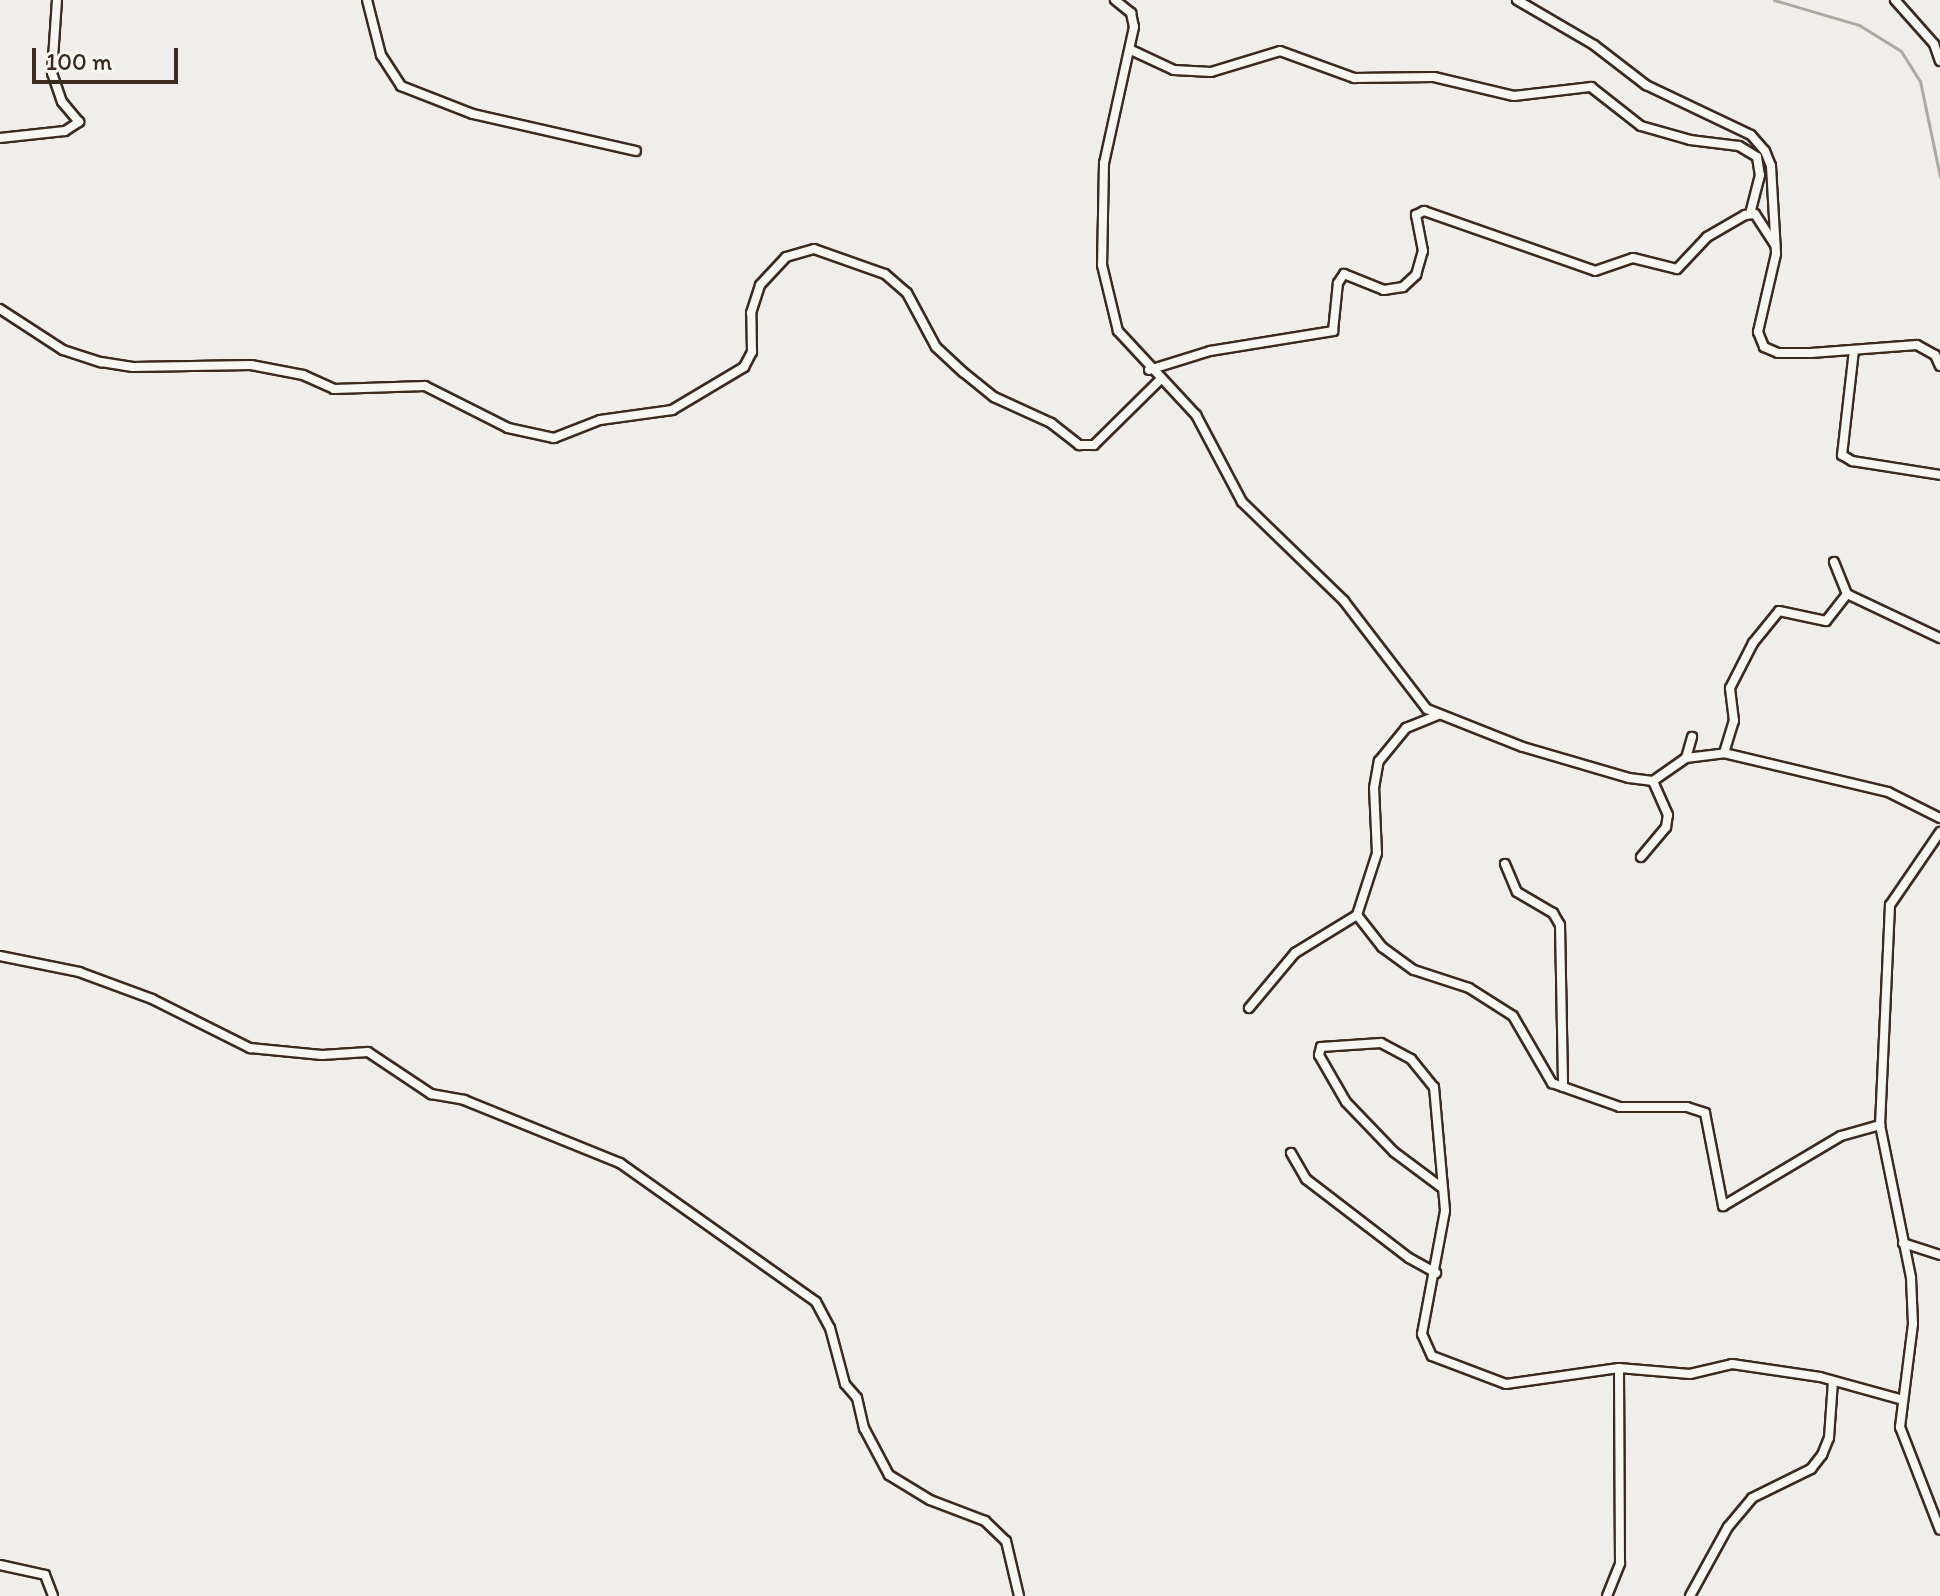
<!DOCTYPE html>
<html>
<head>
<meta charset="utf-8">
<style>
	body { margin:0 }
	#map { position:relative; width:1940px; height:1596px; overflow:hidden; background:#efeeea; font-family:Itim,sans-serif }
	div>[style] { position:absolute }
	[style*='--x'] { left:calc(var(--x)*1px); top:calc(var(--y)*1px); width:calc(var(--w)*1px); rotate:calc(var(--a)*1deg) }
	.stream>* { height:3px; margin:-1.5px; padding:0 1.5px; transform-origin:1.5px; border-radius:1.5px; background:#afa8a1 }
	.roads { filter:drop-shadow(2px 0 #3b2a1e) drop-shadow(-2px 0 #3b2a1e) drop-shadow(0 2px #3b2a1e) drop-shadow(0 -2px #3b2a1e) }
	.minor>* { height:8px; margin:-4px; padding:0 4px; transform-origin:4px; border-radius:4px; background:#f6f6f2 }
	span { translate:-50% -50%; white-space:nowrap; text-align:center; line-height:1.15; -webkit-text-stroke:6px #f6f6f2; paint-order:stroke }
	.scale { position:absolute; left:32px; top:48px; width:146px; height:36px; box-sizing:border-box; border:4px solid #3b2a1e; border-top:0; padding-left:10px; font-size:24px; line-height:28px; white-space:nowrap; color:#3b2a1e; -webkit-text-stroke:6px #f6f6f2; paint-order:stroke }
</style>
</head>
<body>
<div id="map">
	<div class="stream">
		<i style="--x:1774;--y:0;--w:89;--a:16.4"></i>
		<i style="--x:1859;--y:25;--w:49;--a:31.8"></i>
		<i style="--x:1901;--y:51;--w:36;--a:58"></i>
		<i style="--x:1920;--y:81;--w:98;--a:78.2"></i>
	</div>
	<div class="roads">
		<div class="minor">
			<i style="--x:367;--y:0;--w:57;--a:75.7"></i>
			<i style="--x:381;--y:55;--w:37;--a:57"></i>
			<i style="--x:401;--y:86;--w:77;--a:21.3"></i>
			<i style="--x:473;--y:114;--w:167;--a:12.8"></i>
			<i style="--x:1115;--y:0;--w:21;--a:39"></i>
			<i style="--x:1131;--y:13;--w:14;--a:78"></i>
			<i style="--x:1134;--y:27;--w:139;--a:102.4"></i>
			<i style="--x:1104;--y:163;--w:102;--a:91.1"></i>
			<i style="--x:1102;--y:265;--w:68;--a:76.4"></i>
			<i style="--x:1118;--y:331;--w:115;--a:47.1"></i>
			<i style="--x:1196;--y:415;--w:98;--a:62.1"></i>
			<i style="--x:1242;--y:502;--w:142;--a:44.1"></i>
			<i style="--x:1344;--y:601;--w:136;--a:52.5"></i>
			<i style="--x:1427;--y:709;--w:103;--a:21.6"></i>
			<i style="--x:1523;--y:747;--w:110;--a:16.3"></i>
			<i style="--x:1629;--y:778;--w:24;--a:7"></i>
			<i style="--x:1653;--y:781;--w:40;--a:-34.9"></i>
			<i style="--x:1686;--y:758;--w:38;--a:-7"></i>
			<i style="--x:1724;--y:753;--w:169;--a:13.4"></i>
			<i style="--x:1888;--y:792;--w:58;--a:26.6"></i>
			<i style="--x:1517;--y:0;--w:89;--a:30.3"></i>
			<i style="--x:1594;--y:45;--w:66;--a:37.6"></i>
			<i style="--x:1646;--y:85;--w:116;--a:25.5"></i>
			<i style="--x:1751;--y:135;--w:21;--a:49"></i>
			<i style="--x:1765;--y:151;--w:16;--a:68"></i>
			<i style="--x:1771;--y:166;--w:88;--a:86.7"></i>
			<i style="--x:1776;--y:254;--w:80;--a:103"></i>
			<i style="--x:1758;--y:332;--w:16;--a:68"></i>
			<i style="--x:1764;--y:347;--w:15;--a:23"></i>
			<i style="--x:1778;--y:353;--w:33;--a:0"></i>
			<i style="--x:1811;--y:353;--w:106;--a:-4.3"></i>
			<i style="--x:1917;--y:345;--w:21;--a:29"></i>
			<i style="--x:1935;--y:355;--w:12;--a:66"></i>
			<i style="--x:1895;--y:0;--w:59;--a:48.4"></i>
			<i style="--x:1934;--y:44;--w:18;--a:71"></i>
			<i style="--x:1131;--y:50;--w:47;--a:24.9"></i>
			<i style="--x:1174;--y:70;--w:37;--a:3"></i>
			<i style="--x:1211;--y:72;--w:72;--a:-16.9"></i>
			<i style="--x:1280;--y:51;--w:79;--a:20"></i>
			<i style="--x:1354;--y:78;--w:80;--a:-0.7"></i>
			<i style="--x:1434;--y:77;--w:82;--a:13.4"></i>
			<i style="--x:1514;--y:96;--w:78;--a:-6.7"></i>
			<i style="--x:1591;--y:87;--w:63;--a:38"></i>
			<i style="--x:1641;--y:126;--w:51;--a:15.9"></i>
			<i style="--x:1690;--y:140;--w:49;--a:7"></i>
			<i style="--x:1739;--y:146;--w:21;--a:31"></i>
			<i style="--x:1757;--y:157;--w:18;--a:81"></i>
			<i style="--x:1760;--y:175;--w:40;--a:104.4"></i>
			<i style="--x:0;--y:138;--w:65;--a:-6.1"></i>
			<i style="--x:65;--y:131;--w:17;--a:-33"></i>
			<i style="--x:79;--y:122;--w:26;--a:-130"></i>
			<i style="--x:62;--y:102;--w:31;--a:-109"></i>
			<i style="--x:52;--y:73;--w:73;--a:-86.1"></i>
			<i style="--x:0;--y:309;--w:75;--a:33.1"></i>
			<i style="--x:63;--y:350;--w:40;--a:18"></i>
			<i style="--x:101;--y:362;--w:32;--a:9"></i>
			<i style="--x:133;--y:367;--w:118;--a:-1"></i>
			<i style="--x:251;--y:365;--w:53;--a:10.9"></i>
			<i style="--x:303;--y:375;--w:34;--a:24"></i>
			<i style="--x:334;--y:389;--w:91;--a:-1.9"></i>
			<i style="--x:425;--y:386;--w:93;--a:26.8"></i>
			<i style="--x:508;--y:428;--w:47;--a:12.3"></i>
			<i style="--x:554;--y:438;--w:49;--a:-21.4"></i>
			<i style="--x:600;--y:420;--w:73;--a:-7.9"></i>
			<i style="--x:672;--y:410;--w:84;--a:-30.8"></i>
			<i style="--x:744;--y:367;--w:17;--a:-62"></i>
			<i style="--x:752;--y:352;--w:39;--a:-91"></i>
			<i style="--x:751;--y:313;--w:29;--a:-72"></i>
			<i style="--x:760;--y:285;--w:38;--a:-47"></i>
			<i style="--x:786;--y:257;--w:29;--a:-16"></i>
			<i style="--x:814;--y:249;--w:75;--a:19.4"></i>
			<i style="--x:885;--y:274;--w:29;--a:41"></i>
			<i style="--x:907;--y:293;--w:61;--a:61.8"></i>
			<i style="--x:936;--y:347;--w:37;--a:43"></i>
			<i style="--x:963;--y:372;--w:40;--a:39"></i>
			<i style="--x:994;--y:397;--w:63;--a:24.5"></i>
			<i style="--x:1051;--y:423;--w:36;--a:38"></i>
			<i style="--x:1079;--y:445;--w:15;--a:0"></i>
			<i style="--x:1094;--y:445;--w:93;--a:-44.6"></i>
			<i style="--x:1854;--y:350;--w:106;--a:96.5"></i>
			<i style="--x:1842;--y:455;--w:12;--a:31"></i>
			<i style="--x:1852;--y:461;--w:89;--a:9"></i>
			<i style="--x:1149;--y:370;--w:64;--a:-17.3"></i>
			<i style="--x:1210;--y:351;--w:125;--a:-9.2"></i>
			<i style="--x:1333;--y:331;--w:48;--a:-84.1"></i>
			<i style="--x:1338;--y:283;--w:11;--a:-56"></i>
			<i style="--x:1344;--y:274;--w:43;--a:21.8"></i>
			<i style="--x:1384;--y:290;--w:19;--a:-9"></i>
			<i style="--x:1403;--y:287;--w:18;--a:-43"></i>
			<i style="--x:1416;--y:275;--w:25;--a:-74"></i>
			<i style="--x:1423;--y:251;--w:37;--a:-101"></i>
			<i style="--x:1416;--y:215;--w:9;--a:-27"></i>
			<i style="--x:1424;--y:211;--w:181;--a:19.3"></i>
			<i style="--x:1595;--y:271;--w:40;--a:-18.9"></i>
			<i style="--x:1633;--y:258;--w:45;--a:14"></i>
			<i style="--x:1677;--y:269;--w:44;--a:-46.8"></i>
			<i style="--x:1707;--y:237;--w:44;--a:-30.1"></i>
			<i style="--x:1745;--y:215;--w:10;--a:-6"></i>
			<i style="--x:1755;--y:214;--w:37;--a:57"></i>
			<i style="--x:1834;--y:562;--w:35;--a:68"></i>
			<i style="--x:1724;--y:753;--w:34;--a:-73"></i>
			<i style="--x:1734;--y:721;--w:33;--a:-97"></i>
			<i style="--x:1730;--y:688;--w:51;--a:-62.9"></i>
			<i style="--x:1753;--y:643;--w:41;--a:-50.9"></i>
			<i style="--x:1779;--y:611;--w:48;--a:12"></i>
			<i style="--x:1826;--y:621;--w:34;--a:-52"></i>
			<i style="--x:1847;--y:594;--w:103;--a:25.3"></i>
			<i style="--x:1686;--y:758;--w:22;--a:-74"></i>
			<i style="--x:1940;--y:832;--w:88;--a:124.4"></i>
			<i style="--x:1890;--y:905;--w:220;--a:92.6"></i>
			<i style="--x:1880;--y:1125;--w:156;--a:78.5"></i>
			<i style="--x:1911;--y:1278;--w:46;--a:87.5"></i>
			<i style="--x:1913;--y:1324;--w:104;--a:97.2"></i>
			<i style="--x:1900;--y:1427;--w:110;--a:68.8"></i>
			<i style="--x:1641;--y:857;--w:39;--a:-50"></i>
			<i style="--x:1666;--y:827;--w:12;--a:-81"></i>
			<i style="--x:1668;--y:815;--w:37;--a:-114"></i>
			<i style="--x:1505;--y:864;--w:30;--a:67"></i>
			<i style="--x:1517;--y:892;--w:42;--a:30.3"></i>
			<i style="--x:1553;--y:913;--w:14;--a:60"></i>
			<i style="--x:1560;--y:925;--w:162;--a:88.9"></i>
			<i style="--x:1357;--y:915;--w:41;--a:52"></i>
			<i style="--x:1382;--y:947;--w:39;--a:36"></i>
			<i style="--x:1414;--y:970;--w:58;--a:18.1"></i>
			<i style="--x:1469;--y:988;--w:52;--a:32.5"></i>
			<i style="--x:1513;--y:1016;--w:78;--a:59.8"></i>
			<i style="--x:1552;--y:1083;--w:72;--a:19.4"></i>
			<i style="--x:1620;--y:1107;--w:67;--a:0"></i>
			<i style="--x:1687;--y:1107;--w:19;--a:18"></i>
			<i style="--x:1705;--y:1113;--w:95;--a:79"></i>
			<i style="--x:1723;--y:1206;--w:137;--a:-30.7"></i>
			<i style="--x:1841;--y:1136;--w:41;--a:-15.8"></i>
			<i style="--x:0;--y:956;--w:81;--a:11.4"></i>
			<i style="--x:79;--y:972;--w:78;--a:20.3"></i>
			<i style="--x:152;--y:999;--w:110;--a:26.6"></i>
			<i style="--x:250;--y:1048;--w:72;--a:5.6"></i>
			<i style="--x:322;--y:1055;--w:46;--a:-3.7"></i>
			<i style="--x:368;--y:1052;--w:76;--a:33.7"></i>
			<i style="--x:431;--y:1094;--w:34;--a:10"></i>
			<i style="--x:464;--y:1100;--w:168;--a:22"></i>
			<i style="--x:620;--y:1163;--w:240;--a:35.3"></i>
			<i style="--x:816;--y:1302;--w:30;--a:62"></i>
			<i style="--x:830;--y:1328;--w:58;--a:75"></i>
			<i style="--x:845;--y:1384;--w:18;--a:49"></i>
			<i style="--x:857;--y:1398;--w:31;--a:77"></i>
			<i style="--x:864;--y:1428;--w:53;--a:62"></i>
			<i style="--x:889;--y:1475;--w:48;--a:31.4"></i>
			<i style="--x:930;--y:1500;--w:59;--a:20.9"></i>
			<i style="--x:985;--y:1521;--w:29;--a:44"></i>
			<i style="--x:1006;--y:1541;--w:57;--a:76.7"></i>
			<i style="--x:1249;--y:1008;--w:72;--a:-50.1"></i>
			<i style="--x:1295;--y:953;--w:73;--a:-31.5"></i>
			<i style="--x:1357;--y:915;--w:65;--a:-72.1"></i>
			<i style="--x:1377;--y:853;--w:65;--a:-92.6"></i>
			<i style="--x:1374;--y:788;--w:27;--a:-80"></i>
			<i style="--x:1379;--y:761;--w:43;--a:-50.7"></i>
			<i style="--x:1406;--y:728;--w:35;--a:-22"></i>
			<i style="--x:1291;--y:1153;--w:30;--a:60"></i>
			<i style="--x:1306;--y:1179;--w:130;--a:37.5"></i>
			<i style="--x:1409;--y:1258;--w:31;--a:29"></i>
			<i style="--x:1441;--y:1187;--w:59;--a:-143.3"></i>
			<i style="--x:1394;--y:1152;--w:69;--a:-133.8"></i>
			<i style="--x:1346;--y:1102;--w:54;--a:-119.9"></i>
			<i style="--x:1319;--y:1055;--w:8;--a:-76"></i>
			<i style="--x:1321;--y:1047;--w:60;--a:-3.8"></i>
			<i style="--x:1381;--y:1043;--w:34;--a:28"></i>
			<i style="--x:1411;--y:1059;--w:36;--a:51"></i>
			<i style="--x:1434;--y:1087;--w:124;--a:84.9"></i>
			<i style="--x:1445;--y:1211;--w:125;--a:100.6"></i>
			<i style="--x:1422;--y:1334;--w:24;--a:66"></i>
			<i style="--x:1432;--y:1356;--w:79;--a:20.7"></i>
			<i style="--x:1506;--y:1384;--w:114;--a:-8.1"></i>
			<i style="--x:1619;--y:1368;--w:71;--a:4.8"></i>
			<i style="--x:1690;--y:1374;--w:43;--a:-13.4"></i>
			<i style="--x:1732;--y:1364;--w:89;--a:8.4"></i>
			<i style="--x:1820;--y:1377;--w:83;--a:15.4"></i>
			<i style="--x:1903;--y:1243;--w:39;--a:18"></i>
			<i style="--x:0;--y:1565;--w:46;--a:12.5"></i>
			<i style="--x:45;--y:1575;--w:22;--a:69"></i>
			<i style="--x:1607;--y:1596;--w:35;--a:-68"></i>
			<i style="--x:1620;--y:1563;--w:195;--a:-90.3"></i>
			<i style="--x:1690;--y:1596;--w:79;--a:-61.2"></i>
			<i style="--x:1728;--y:1527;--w:38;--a:-50"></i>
			<i style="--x:1752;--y:1498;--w:66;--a:-26.2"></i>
			<i style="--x:1811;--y:1469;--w:18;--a:-52"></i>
			<i style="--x:1822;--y:1455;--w:18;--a:-68"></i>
			<i style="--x:1829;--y:1438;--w:57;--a:-86"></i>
		</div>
	</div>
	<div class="scale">100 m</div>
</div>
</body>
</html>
